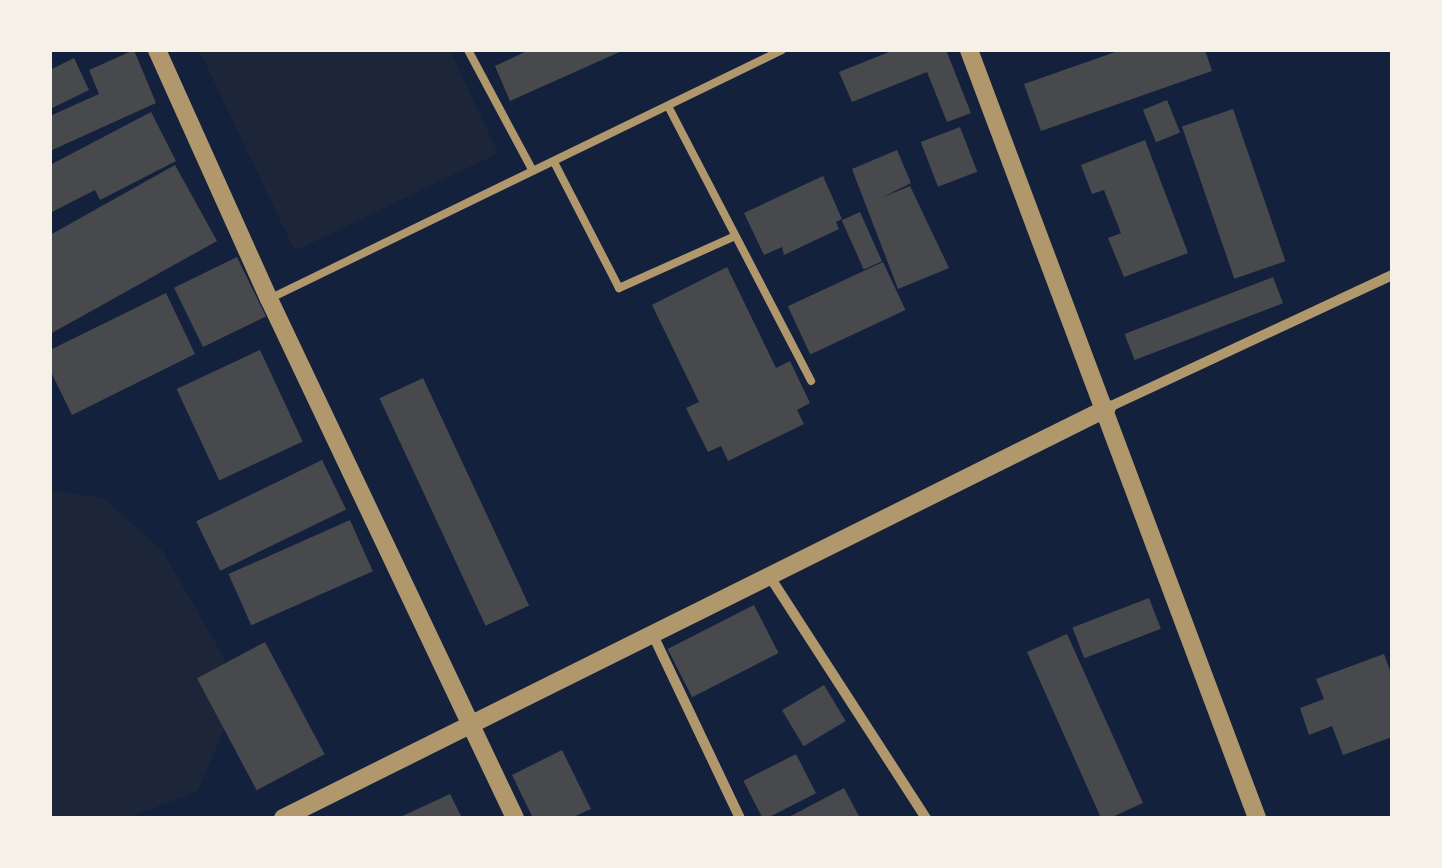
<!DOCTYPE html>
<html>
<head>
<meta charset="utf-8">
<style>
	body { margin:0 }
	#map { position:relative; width:1442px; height:868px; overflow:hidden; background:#14213d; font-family:"Zilla Slab",serif }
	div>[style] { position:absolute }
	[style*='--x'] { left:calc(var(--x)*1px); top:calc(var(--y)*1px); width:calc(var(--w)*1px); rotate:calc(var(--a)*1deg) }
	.green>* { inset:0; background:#1d2539 }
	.building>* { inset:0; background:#48494c; transform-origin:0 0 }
	.service>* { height:8px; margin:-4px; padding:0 4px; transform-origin:4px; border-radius:4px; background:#b1986c }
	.minor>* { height:10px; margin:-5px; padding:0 5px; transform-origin:5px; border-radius:5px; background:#b1986c }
	.tertiary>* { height:18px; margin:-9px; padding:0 9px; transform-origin:9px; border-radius:9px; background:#b1986c }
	span { translate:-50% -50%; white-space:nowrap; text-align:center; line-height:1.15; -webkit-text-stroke:10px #f6f1e7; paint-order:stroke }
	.frame { position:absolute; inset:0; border:52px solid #f6f1e7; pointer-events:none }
</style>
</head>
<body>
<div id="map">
	<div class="green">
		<i style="clip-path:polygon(199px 50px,450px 50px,498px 153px,295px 251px)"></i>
		<i style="clip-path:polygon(50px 490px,103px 498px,162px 550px,223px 656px,232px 710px,198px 791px,127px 818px,50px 818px)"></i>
	</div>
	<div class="building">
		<i style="clip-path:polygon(134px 50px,156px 103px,50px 151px,50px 116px,99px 94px,89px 70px)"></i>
		<i style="clip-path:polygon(529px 50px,624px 50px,510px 101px,495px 66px)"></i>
		<i style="clip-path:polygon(894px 50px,946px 50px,971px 113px,947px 122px,927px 72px,852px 102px,839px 72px)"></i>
		<i style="clip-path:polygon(1121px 50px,1205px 50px,1212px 71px,1041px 131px,1024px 84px)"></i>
		<i style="clip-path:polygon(74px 58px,89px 90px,50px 109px,50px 70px)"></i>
		<i style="left:1167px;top:100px;width:35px;height:26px;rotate:68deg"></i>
		<i style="left:1233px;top:109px;width:161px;height:54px;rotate:71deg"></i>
		<i style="clip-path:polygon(151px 112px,176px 161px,100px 200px,95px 190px,50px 213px,50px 165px)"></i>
		<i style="left:960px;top:127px;width:48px;height:42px;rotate:69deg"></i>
		<i style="clip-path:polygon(1145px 140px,1188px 253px,1124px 277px,1108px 238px,1121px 233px,1104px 190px,1092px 194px,1081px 165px)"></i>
		<i style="clip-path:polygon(897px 150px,911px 183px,881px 198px,910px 186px,949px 268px,898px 289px,852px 169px)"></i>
		<i style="clip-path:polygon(175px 165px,217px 241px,50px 334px,50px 235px)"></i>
		<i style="clip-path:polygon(823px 176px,842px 219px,836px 222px,839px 229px,784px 255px,782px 247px,764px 255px,744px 213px)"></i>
		<i style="left:860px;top:212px;width:54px;height:20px;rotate:66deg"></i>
		<i style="left:237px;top:257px;width:66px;height:70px;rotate:64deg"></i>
		<i style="left:883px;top:262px;width:53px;height:105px;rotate:65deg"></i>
		<i style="clip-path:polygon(727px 267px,776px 368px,790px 361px,810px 403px,797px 410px,804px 424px,728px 461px,721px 446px,708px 452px,686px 408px,699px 402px,652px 305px)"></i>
		<i style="left:1273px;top:277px;width:28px;height:159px;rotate:69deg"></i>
		<i style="clip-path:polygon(166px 293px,195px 354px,72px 415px,50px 370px,50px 350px)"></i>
		<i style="left:260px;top:350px;width:101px;height:92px;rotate:65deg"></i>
		<i style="left:423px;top:378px;width:251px;height:48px;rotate:65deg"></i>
		<i style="left:322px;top:460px;width:55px;height:140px;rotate:64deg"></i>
		<i style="left:350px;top:520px;width:56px;height:133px;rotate:66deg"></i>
		<i style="left:1149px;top:598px;width:33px;height:82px;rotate:69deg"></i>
		<i style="left:754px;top:605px;width:54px;height:97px;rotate:63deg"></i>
		<i style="clip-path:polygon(1067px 634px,1143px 803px,1110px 818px,1101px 818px,1027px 652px)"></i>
		<i style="left:265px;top:642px;width:127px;height:77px;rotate:62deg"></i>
		<i style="clip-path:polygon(1384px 654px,1392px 676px,1392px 737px,1343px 755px,1332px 726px,1309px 735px,1300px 708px,1324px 699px,1316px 679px)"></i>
		<i style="left:824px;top:685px;width:42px;height:49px;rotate:59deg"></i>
		<i style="clip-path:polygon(562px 750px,591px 809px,571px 818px,533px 818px,512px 775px)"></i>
		<i style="left:796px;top:754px;width:44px;height:59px;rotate:63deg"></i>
		<i style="clip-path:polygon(844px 788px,860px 818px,787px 818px)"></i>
		<i style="clip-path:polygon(450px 794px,462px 818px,398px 818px)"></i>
	</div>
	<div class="service">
		<i style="--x:468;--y:50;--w:137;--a:61.8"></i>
		<i style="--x:668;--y:106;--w:310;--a:62.5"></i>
		<i style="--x:554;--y:162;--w:142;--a:62.7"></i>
		<i style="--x:619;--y:288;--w:127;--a:-24.1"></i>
		<i style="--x:269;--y:299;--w:570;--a:-25.89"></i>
	</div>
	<div class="minor">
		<i style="--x:1107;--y:408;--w:315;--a:-25"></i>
		<i style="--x:770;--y:577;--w:287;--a:57.1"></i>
		<i style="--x:652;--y:633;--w:205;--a:64.6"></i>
	</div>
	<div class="tertiary">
		<i style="--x:157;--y:50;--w:273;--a:65.8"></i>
		<i style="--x:269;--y:299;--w:574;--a:64.64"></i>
		<i style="--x:969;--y:50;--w:820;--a:69.44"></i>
		<i style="--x:283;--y:818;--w:920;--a:-26.45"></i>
	</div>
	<div class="frame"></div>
</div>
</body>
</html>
